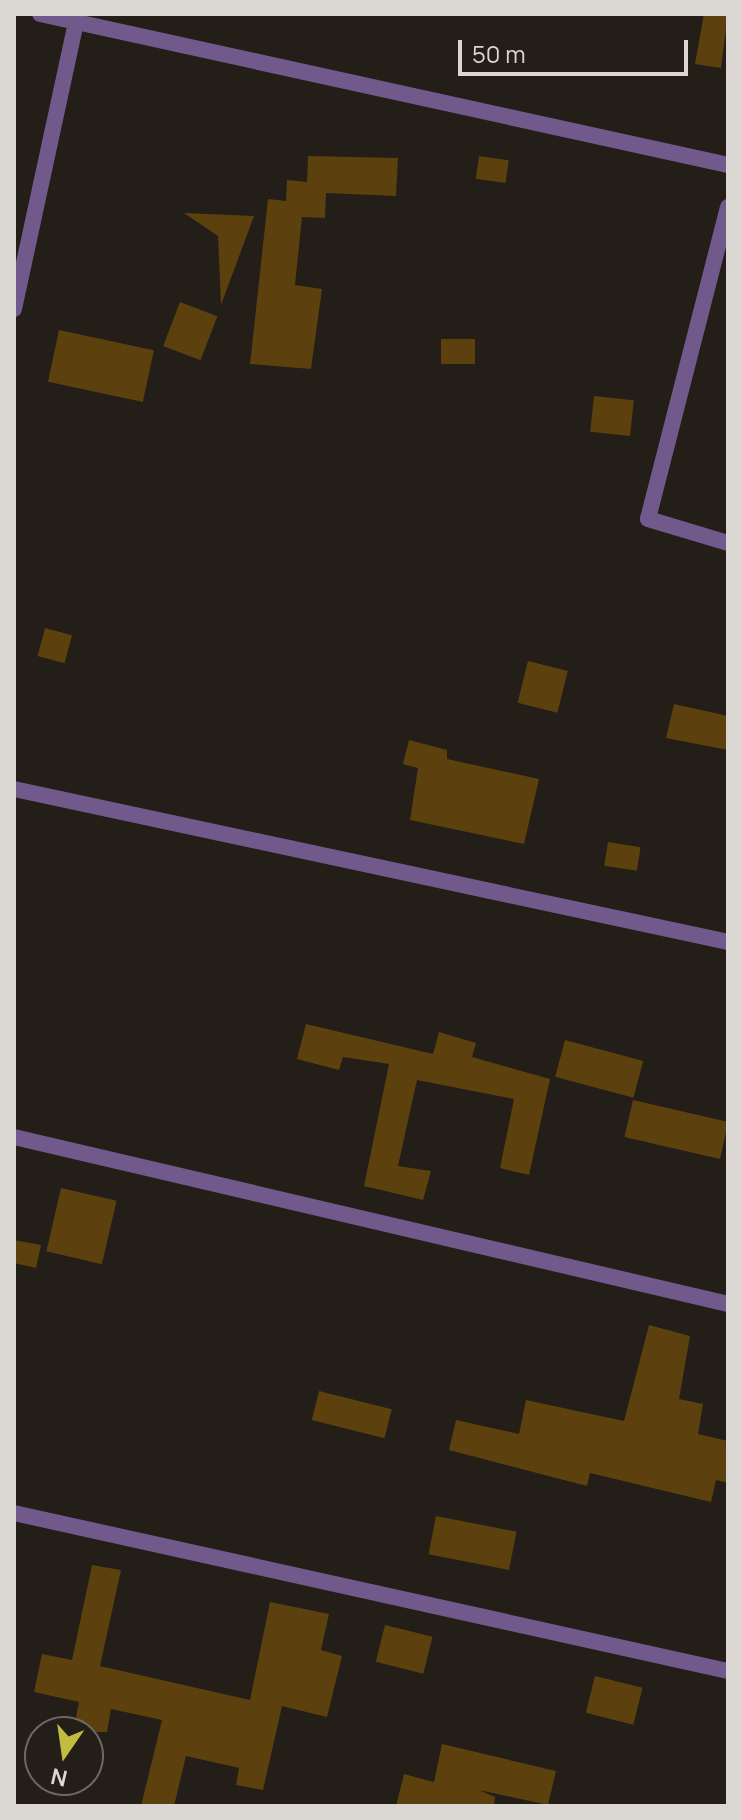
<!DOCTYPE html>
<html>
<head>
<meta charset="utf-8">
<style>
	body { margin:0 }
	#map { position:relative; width:742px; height:1820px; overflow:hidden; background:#231e17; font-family:Manrope,sans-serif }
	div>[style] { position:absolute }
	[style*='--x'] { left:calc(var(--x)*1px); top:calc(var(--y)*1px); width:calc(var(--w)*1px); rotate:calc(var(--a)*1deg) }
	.building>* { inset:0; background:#5c400e; transform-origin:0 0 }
	.minor>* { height:16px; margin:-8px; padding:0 8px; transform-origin:8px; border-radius:8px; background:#71598c }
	span { translate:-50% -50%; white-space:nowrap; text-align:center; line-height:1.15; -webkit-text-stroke:6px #231e17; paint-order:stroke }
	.frame { position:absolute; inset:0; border:16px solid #dbd7d2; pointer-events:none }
	.north { position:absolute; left:24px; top:1716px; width:80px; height:80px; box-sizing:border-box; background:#231e17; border:2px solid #6d6862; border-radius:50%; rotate:193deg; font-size:22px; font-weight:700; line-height:32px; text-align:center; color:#dbd7d2 }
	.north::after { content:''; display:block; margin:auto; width:28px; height:36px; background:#c1bd40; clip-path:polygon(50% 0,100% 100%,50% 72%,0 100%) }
	.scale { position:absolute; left:458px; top:40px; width:230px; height:36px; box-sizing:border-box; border:4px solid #dbd7d2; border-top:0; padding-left:10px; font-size:24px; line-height:28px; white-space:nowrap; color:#dbd7d2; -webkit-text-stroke:6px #231e17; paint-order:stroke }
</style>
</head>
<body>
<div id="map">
	<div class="building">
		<i style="clip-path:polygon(704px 14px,728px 14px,721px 68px,695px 64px)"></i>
		<i style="clip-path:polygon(308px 156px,398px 158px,396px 196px,326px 193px,325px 218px,302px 217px,295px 285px,322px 289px,311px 369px,250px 364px,268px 199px,286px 201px,287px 180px,307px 182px)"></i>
		<i style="left:479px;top:156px;width:30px;height:23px;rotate:8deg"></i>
		<i style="clip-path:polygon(184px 213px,254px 216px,221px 305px,218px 236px)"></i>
		<i style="left:180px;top:302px;width:40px;height:47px;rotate:21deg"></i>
		<i style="left:59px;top:330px;width:97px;height:53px;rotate:12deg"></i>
		<i style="left:475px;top:339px;width:25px;height:34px;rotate:90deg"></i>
		<i style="left:594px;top:396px;width:40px;height:36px;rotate:6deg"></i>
		<i style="left:45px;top:628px;width:28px;height:29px;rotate:15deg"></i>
		<i style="left:528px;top:661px;width:41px;height:43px;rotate:14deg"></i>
		<i style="clip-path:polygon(674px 704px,728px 716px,728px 750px,666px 738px)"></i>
		<i style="clip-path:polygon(409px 740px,447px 750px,447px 759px,539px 779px,524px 844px,410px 820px,418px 768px,403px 764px)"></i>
		<i style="left:608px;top:842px;width:33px;height:24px;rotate:9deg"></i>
		<i style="clip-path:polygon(306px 1024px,433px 1054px,439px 1032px,476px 1043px,472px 1057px,550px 1079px,529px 1175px,500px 1168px,514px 1099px,417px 1080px,398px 1166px,431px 1171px,423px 1200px,364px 1186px,389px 1064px,343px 1057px,339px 1070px,297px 1059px)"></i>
		<i style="left:565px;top:1040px;width:81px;height:38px;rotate:15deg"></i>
		<i style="left:633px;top:1100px;width:98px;height:38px;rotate:13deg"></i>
		<i style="left:61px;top:1188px;width:57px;height:65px;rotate:13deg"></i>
		<i style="clip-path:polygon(14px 1240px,41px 1245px,36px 1268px,14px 1263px)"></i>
		<i style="clip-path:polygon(649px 1325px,690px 1336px,679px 1399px,703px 1404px,698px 1434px,728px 1441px,728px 1483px,716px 1480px,711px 1502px,590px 1473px,587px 1486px,449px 1450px,456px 1420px,519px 1434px,526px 1400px,624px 1421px)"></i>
		<i style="left:319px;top:1391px;width:75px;height:30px;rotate:14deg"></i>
		<i style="left:436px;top:1516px;width:82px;height:39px;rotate:11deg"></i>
		<i style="clip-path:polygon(92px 1565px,121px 1570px,100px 1666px,250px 1700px,270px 1602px,329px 1614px,321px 1650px,342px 1656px,327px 1717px,282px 1706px,263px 1790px,236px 1785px,239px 1768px,186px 1756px,174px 1806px,141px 1806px,162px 1720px,111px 1709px,107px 1732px,73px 1732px,79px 1702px,34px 1692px,42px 1654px,72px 1660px)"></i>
		<i style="left:385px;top:1625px;width:49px;height:38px;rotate:14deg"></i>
		<i style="left:595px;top:1676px;width:49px;height:38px;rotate:14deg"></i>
		<i style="clip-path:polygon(442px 1744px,556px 1771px,548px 1805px,479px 1790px,495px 1797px,494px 1806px,396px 1806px,404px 1774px,434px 1782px)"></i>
	</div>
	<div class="minor">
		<i style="--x:40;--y:14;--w:704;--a:12.38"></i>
		<i style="--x:728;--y:207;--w:322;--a:104.4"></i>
		<i style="--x:648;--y:519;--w:84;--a:16.7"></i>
		<i style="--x:14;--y:309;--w:302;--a:-77.8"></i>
		<i style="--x:14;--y:789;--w:730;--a:12.09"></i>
		<i style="--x:14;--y:1137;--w:733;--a:13.16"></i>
		<i style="--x:14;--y:1513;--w:731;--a:12.48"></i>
	</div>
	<div class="frame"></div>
	<div class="north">N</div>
	<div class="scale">50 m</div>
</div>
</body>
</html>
